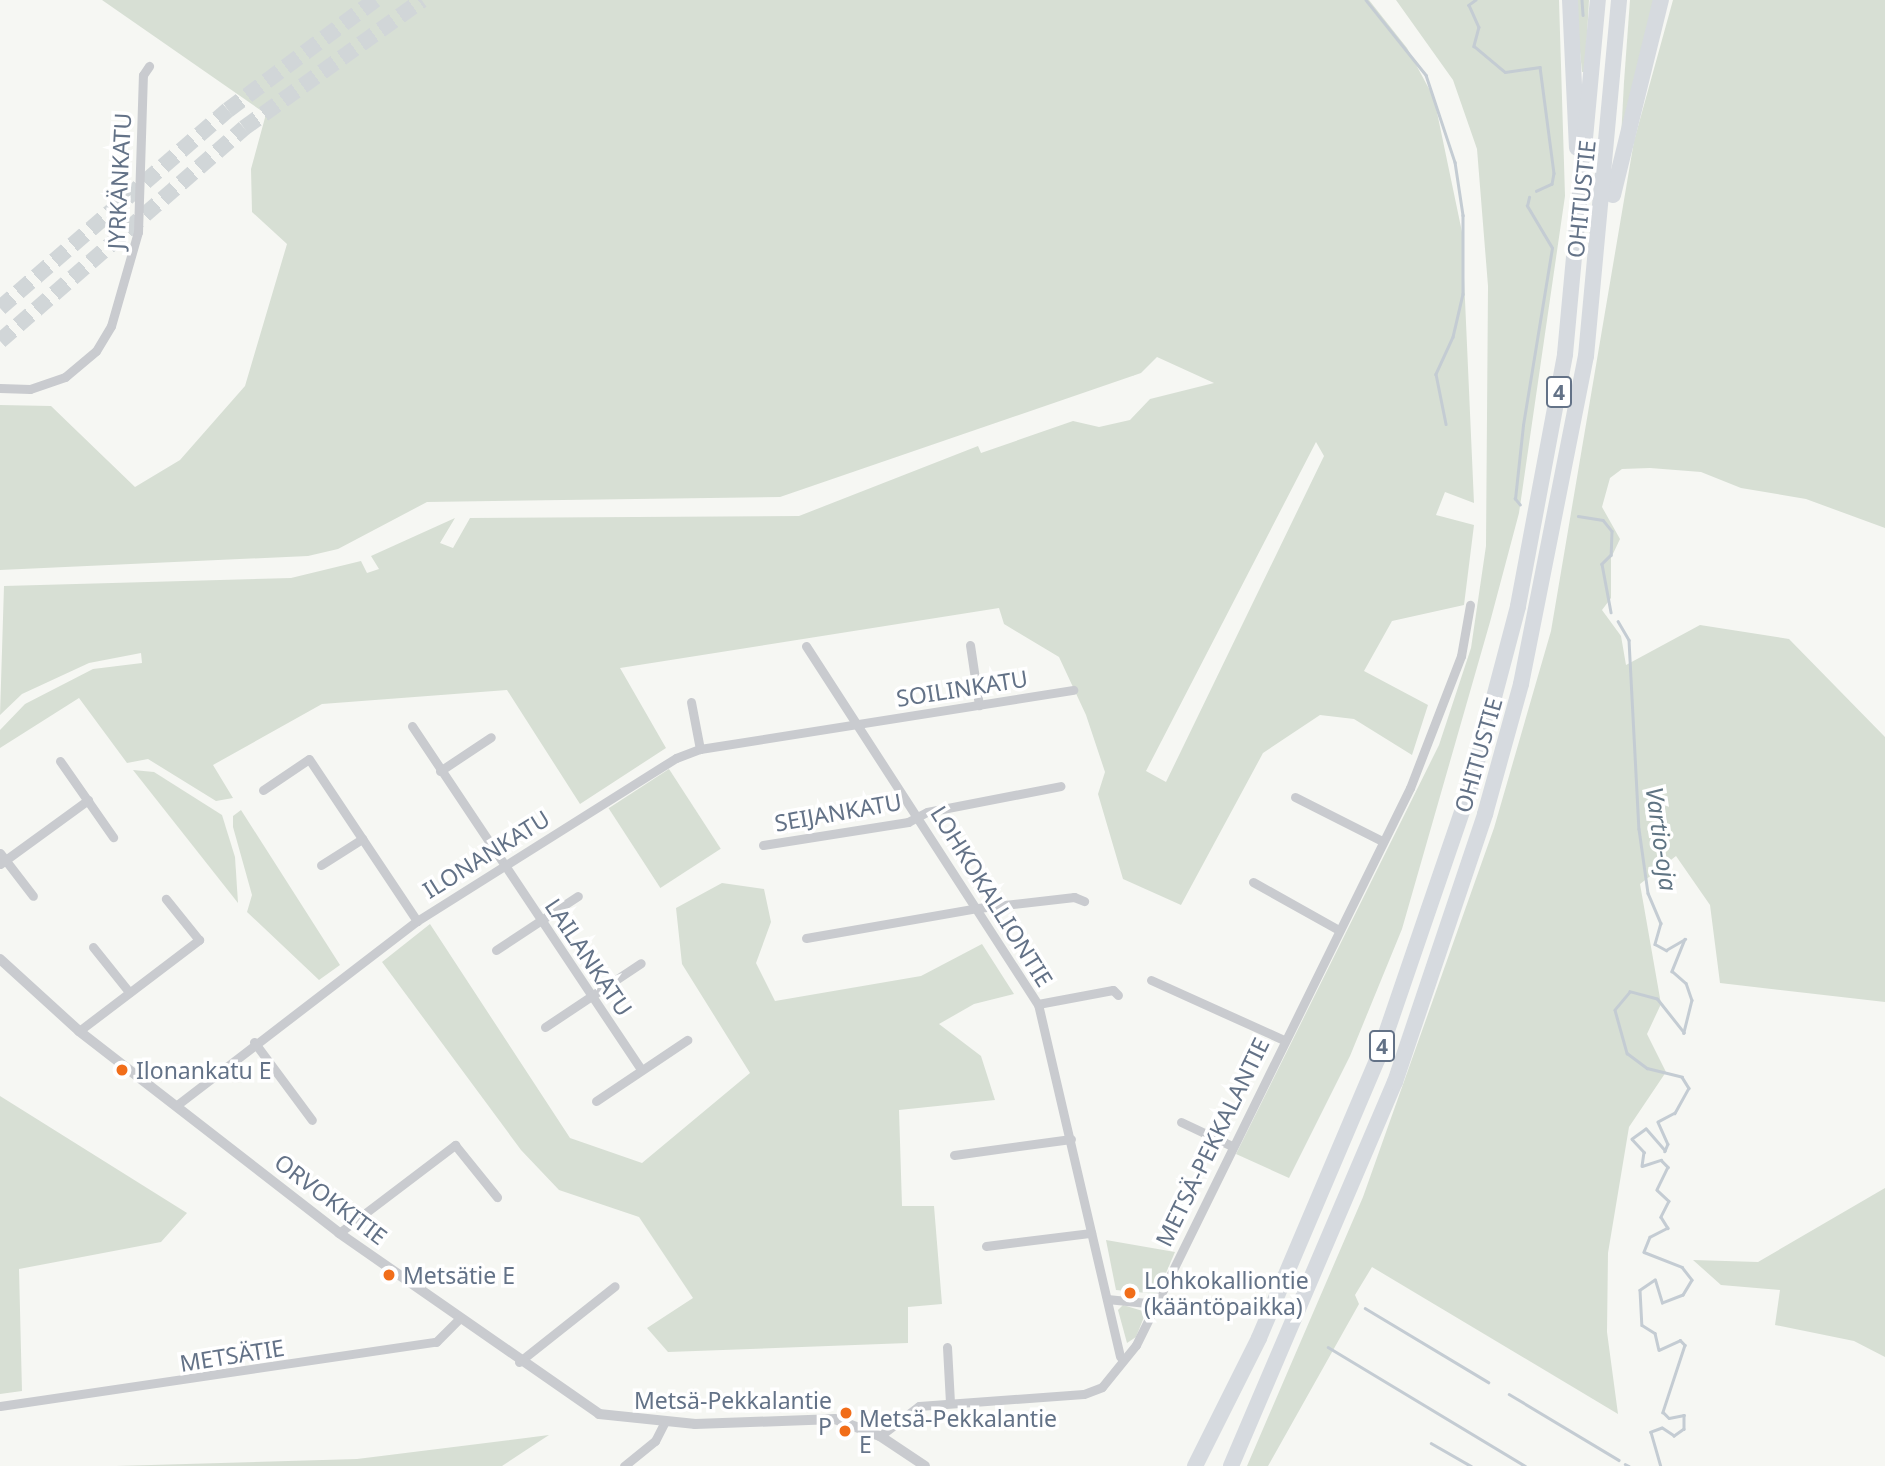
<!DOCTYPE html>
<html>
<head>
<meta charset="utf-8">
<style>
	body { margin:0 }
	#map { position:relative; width:1885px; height:1466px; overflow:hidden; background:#f6f7f3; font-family:"Noto Sans",sans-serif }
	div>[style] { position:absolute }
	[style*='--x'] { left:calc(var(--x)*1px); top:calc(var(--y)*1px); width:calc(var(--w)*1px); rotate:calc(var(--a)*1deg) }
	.green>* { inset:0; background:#d7dfd4; transform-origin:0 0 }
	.stream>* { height:2.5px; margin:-1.25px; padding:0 1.25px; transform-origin:1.25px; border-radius:1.25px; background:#c4ccd3 }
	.motorway-tunnel>* { height:16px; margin-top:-8px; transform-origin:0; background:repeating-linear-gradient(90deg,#d1d6d8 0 16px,transparent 0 24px) }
	.minor>* { height:9px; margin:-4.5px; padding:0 4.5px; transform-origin:4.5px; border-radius:4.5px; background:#c9cbcf }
	.tertiary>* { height:10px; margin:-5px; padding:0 5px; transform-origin:5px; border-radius:5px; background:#c9cbcf }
	.motorway>* { height:16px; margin:-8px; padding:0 8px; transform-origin:8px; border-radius:8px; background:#d6dadf }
	.dots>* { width:19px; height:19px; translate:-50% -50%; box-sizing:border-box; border:4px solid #fff; border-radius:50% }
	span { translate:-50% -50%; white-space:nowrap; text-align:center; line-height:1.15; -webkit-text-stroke:7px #fff; paint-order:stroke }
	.shield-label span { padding:2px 5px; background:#fff; border:2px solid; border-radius:5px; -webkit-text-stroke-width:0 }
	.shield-label { font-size:21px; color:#637287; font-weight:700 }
	.street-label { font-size:23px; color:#637287 }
	.poi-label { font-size:23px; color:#637287 }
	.left { translate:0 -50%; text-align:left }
	.right { translate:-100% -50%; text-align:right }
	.water-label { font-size:24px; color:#5f7483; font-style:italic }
</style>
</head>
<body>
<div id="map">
	<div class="green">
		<i style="clip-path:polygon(evenodd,102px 0,1369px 0,1407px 48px,1434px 98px,1462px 232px,1474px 503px,1445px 492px,1436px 515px,1474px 525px,1464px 605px,1392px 621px,1364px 671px,1428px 705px,1412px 755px,1354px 719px,1320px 715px,1263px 753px,1181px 905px,1123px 879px,1098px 794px,1105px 772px,1086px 715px,1059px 657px,1004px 624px,999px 608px,620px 668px,666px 748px,580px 804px,507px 690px,322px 704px,213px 765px,233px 798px,216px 801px,148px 759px,127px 763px,79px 698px,0 748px,0 730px,25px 704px,93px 669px,142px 663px,141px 653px,89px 663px,22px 694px,0 715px,4px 586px,291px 578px,361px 561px,367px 573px,379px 569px,371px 556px,455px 518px,440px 543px,453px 548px,470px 518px,799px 516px,978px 446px,981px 453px,1073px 421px,1099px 427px,1130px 420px,1150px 399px,1214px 383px,1157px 357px,1141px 373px,780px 497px,427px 502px,338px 549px,308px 556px,0 570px,0 405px,51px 406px,135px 487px,180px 460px,245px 386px,287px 244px,252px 212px,251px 169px,266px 114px,102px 0,1316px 442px,1324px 456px,1166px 782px,1146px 771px,1316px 442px)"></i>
		<i style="clip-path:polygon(1396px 0,1559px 0,1565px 196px,1519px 513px,1490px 622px,1402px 929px,1350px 1056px,1289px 1178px,1236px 1154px,1439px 745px,1471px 648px,1486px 546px,1488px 286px,1477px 149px,1453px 80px)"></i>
		<i style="clip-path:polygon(1575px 0,1589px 0,1585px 72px,1582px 72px)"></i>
		<i style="clip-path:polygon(1630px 0,1655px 0,1621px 138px,1624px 82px)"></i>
		<i style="clip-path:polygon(1673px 0,1885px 0,1885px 528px,1806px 499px,1741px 488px,1701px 472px,1650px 468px,1622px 469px,1610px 478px,1602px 507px,1620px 539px,1611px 558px,1611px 598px,1602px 610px,1621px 636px,1626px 665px,1700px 625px,1789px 639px,1885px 737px,1885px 1002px,1720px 983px,1710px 905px,1676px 856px,1640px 884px,1661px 1004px,1647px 1034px,1666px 1072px,1629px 1127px,1608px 1253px,1607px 1332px,1618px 1414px,1372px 1267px,1355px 1295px,1359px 1304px,1268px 1466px,1247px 1466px,1363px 1197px,1494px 828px,1551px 631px,1634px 141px)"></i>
		<i style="left:669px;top:769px;width:95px;height:72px;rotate:57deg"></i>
		<i style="clip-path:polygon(133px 770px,154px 772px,222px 815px,235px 857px,238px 903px)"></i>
		<i style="clip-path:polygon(241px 810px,340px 965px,319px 980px,247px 912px,252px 895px,233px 827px,233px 816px)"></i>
		<i style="clip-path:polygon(722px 883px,764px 889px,771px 922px,756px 963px,775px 1001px,921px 976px,982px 944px,1014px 994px,974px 1004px,939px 1024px,981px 1056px,995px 1100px,899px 1110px,902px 1206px,934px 1206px,942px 1304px,908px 1307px,908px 1343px,668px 1352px,647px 1328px,693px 1298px,639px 1217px,559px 1190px,521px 1150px,382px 962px,430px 924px,570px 1138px,642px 1163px,750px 1073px,682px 964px,676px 908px)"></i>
		<i style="clip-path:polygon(0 1096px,187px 1213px,161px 1242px,19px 1269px,22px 1391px,0 1394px)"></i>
		<i style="clip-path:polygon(1885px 1188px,1885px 1357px,1854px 1341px,1775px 1325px,1780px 1290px,1721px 1285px,1693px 1260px,1758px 1262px)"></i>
		<i style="clip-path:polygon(1106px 1240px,1175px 1252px,1157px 1294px,1116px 1290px)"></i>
		<i style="clip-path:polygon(1123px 1305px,1146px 1312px,1136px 1337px,1127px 1343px,1118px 1310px)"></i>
		<i style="clip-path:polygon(549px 1435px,502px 1466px,116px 1466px,357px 1459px)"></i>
	</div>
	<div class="stream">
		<i style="--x:1366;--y:0;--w:96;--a:51.3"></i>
		<i style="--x:1426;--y:75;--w:92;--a:71.6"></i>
		<i style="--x:1455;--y:162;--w:54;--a:81.4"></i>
		<i style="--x:1463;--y:215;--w:79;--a:90"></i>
		<i style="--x:1463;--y:294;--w:44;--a:103.1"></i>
		<i style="--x:1453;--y:337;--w:41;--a:114.7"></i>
		<i style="--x:1436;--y:374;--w:51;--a:78.7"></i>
		<i style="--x:1476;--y:0;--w:9;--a:144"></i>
		<i style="--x:1469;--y:5;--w:24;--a:66"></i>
		<i style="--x:1479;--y:27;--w:20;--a:105"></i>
		<i style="--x:1474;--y:46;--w:40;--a:40"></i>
		<i style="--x:1505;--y:72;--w:35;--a:-8"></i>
		<i style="--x:1540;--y:67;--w:107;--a:82.5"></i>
		<i style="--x:1554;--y:173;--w:11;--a:100"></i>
		<i style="--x:1552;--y:184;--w:17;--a:155"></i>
		<i style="--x:1582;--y:0;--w:15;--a:86"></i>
		<i style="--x:1520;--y:505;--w:8;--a:-130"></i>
		<i style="--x:1515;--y:499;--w:74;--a:-83.8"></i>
		<i style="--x:1523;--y:425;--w:179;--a:-80.7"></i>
		<i style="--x:1552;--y:248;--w:49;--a:-120.8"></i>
		<i style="--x:1527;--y:206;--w:9;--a:-77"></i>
		<i style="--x:1578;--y:516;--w:25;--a:9"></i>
		<i style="--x:1603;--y:520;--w:14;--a:51"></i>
		<i style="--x:1612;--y:531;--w:24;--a:92"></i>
		<i style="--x:1611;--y:555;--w:13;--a:135"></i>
		<i style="--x:1602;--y:564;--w:49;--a:79.4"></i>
		<i style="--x:1618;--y:621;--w:22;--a:60"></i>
		<i style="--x:1629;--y:640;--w:189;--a:87"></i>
		<i style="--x:1639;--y:829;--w:65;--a:82"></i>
		<i style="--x:1648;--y:893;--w:33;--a:67"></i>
		<i style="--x:1661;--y:923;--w:22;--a:106"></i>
		<i style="--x:1655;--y:944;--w:13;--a:29"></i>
		<i style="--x:1666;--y:950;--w:22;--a:-30"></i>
		<i style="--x:1685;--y:939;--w:35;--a:112"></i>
		<i style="--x:1672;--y:971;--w:18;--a:41"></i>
		<i style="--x:1686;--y:983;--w:18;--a:71"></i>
		<i style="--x:1692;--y:1000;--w:34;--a:104"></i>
		<i style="--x:1684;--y:1033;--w:43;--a:-128.5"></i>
		<i style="--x:1657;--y:999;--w:28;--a:-165"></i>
		<i style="--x:1630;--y:992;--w:23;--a:130"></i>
		<i style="--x:1615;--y:1010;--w:45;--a:74.4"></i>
		<i style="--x:1627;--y:1053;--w:25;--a:37"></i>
		<i style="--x:1647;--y:1068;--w:36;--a:14"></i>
		<i style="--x:1682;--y:1077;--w:13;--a:58"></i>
		<i style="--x:1689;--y:1088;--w:29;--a:119"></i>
		<i style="--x:1675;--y:1113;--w:19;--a:152"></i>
		<i style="--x:1658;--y:1122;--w:24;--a:66"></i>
		<i style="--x:1668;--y:1144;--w:8;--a:113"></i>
		<i style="--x:1665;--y:1151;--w:29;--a:-131"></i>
		<i style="--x:1646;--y:1129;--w:17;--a:144"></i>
		<i style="--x:1632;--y:1139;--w:18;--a:47"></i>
		<i style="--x:1644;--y:1152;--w:14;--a:98"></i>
		<i style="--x:1642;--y:1166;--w:20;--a:-18"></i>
		<i style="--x:1661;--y:1160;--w:10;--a:45"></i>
		<i style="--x:1668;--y:1167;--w:25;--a:116"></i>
		<i style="--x:1657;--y:1190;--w:16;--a:43"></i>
		<i style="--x:1669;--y:1201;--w:18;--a:117"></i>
		<i style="--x:1661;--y:1217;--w:13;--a:58"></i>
		<i style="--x:1668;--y:1228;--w:20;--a:153"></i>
		<i style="--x:1650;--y:1237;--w:16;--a:112"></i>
		<i style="--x:1644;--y:1252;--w:41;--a:21.5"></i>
		<i style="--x:1682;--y:1267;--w:16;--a:52"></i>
		<i style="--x:1692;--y:1280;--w:17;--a:121"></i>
		<i style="--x:1683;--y:1295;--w:22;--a:159"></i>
		<i style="--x:1662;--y:1303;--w:24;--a:-107"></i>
		<i style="--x:1655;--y:1280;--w:18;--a:146"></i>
		<i style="--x:1640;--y:1290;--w:35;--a:87"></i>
		<i style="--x:1642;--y:1325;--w:15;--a:32"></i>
		<i style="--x:1655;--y:1333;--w:17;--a:77"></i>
		<i style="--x:1659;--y:1350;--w:23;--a:-25"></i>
		<i style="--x:1680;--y:1340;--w:7;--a:45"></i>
		<i style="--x:1685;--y:1345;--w:71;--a:108.2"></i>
		<i style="--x:1663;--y:1412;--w:8;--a:45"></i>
		<i style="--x:1669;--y:1418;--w:15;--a:-11"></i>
		<i style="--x:1684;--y:1415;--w:14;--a:90"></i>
		<i style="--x:1684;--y:1429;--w:12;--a:145"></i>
		<i style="--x:1674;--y:1436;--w:14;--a:-146"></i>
		<i style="--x:1662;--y:1428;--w:12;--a:160"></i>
		<i style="--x:1651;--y:1432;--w:35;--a:74"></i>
		<i style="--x:1365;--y:1308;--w:144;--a:31"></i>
		<i style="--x:1328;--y:1347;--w:230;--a:31.1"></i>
		<i style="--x:1509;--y:1394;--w:128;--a:31"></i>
		<i style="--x:1431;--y:1443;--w:46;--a:29.9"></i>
		<i style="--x:1625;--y:1464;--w:4;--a:27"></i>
	</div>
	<div class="motorway-tunnel">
		<i style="--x:0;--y:308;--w:302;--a:-41"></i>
		<i style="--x:228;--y:110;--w:184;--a:-36.8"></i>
		<i style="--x:0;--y:341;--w:324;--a:-41.1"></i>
		<i style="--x:244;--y:128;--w:219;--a:-35.7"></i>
	</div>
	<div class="minor">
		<i style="--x:0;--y:388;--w:30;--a:2"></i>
		<i style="--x:30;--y:389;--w:37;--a:-19"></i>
		<i style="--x:65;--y:377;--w:40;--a:-40"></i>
		<i style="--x:96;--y:351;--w:29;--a:-59"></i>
		<i style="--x:111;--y:326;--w:98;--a:-74"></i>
		<i style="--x:138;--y:232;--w:157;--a:-88.2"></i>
		<i style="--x:143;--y:75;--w:11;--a:-56"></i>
		<i style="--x:970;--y:645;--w:61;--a:81.5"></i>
		<i style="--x:806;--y:646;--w:427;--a:57.1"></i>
		<i style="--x:1038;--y:1004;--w:362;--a:76.9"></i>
		<i style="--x:691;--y:702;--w:48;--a:79.2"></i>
		<i style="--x:412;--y:726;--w:413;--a:56.3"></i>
		<i style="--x:60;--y:761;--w:93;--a:55.1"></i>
		<i style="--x:440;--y:771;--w:61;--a:-33.7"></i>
		<i style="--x:263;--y:790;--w:55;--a:-34"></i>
		<i style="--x:309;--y:759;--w:195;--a:56.3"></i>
		<i style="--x:1295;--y:797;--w:97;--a:26.8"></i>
		<i style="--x:763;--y:845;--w:147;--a:-9"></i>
		<i style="--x:908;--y:822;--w:21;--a:-28"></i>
		<i style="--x:927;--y:812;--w:136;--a:-11"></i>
		<i style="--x:0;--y:853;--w:54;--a:52.5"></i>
		<i style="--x:0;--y:864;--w:109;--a:-36"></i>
		<i style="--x:321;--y:865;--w:49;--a:-32.4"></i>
		<i style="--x:1253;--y:882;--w:98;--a:29.2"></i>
		<i style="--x:806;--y:938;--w:175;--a:-9.9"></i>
		<i style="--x:978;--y:908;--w:97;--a:-6.5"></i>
		<i style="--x:1074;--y:897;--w:11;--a:22"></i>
		<i style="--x:93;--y:947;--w:58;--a:51.3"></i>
		<i style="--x:496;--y:950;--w:98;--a:-33.4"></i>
		<i style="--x:1151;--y:980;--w:146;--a:24.3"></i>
		<i style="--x:1038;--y:1004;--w:76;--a:-10.6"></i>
		<i style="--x:1113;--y:990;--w:7;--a:45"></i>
		<i style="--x:545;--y:1027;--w:115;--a:-33.7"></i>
		<i style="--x:79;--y:1031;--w:151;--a:-37.2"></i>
		<i style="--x:199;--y:940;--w:53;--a:-128.8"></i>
		<i style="--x:254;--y:1042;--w:97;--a:53.4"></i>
		<i style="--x:596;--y:1101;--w:110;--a:-33.8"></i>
		<i style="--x:177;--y:1105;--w:302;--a:-37.5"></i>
		<i style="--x:417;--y:921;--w:306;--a:-32.2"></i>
		<i style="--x:676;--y:758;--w:26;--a:-21"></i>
		<i style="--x:700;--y:749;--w:378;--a:-9"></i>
		<i style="--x:1181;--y:1122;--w:56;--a:25.2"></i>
		<i style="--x:954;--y:1155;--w:118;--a:-7.8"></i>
		<i style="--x:339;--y:1233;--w:146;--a:-37.2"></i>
		<i style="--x:455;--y:1145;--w:67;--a:51.1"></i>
		<i style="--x:986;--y:1246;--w:106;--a:-7.1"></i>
		<i style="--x:1107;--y:1299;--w:50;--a:5.7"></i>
		<i style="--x:947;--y:1347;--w:56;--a:86.9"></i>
		<i style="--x:519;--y:1362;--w:122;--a:-38.4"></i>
		<i style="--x:0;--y:1406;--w:441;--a:-8.4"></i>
		<i style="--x:436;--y:1342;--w:33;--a:-45"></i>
		<i style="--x:880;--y:1436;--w:49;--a:-37.6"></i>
		<i style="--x:919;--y:1406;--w:165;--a:-4.2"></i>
		<i style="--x:1084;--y:1394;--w:19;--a:-21"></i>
		<i style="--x:1102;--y:1387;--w:54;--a:-51"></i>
		<i style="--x:1136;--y:1345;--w:621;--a:-63.81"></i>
		<i style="--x:1410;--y:788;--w:142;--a:-68.9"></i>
		<i style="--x:1461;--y:656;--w:52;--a:-80"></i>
		<i style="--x:624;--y:1466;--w:40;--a:-39"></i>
		<i style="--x:655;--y:1441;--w:20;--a:-63"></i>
	</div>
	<div class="tertiary">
		<i style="--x:0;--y:959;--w:107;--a:42.3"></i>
		<i style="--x:79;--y:1031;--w:329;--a:37.8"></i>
		<i style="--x:339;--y:1233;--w:317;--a:34.8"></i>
		<i style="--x:599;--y:1414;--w:97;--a:5.9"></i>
		<i style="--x:695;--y:1424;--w:140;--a:-2"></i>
		<i style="--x:835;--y:1419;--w:48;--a:20.7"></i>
		<i style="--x:880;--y:1436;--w:54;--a:33.7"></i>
	</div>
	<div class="motorway">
		<i style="--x:1570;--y:0;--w:148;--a:87.3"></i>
		<i style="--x:1613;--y:195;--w:201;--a:-76.2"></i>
		<i style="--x:1195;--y:1466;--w:143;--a:-63.4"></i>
		<i style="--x:1259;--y:1338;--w:302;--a:-67"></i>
		<i style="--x:1377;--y:1060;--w:283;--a:-71.1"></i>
		<i style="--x:1469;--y:792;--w:192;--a:-75.2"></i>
		<i style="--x:1518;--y:606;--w:256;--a:-79.4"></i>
		<i style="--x:1565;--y:354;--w:356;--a:-84.7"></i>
		<i style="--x:1231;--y:1466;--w:418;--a:-66.9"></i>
		<i style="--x:1395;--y:1082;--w:283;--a:-71.4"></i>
		<i style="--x:1485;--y:814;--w:135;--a:-74.5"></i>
		<i style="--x:1521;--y:684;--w:334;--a:-78.8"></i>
		<i style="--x:1586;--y:356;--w:358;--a:-84.7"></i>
	</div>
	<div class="dots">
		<i style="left:122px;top:1070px;background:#f16d19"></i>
		<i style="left:389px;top:1275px;background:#f16d19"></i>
		<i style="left:1130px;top:1293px;background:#f16d19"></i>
		<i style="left:846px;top:1413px;background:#f16d19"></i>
		<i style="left:845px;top:1431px;background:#f16d19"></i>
	</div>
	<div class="shield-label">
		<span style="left:1559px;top:392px">4</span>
		<span style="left:1382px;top:1046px">4</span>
	</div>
	<div class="street-label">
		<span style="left:119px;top:181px;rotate:-87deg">JYRKÄNKATU</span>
		<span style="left:1581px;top:199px;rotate:-84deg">OHITUSTIE</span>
		<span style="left:962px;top:688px;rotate:-9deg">SOILINKATU</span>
		<span style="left:1478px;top:755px;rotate:-74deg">OHITUSTIE</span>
		<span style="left:838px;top:812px;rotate:-10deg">SEIJANKATU</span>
		<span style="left:486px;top:854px;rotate:-32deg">ILONANKATU</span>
		<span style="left:992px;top:896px;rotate:58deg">LOHKOKALLIONTIE</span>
		<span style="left:589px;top:957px;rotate:56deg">LAILANKATU</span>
		<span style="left:1212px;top:1142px;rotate:-64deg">METSÄ-PEKKALANTIE</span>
		<span style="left:331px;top:1199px;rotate:37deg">ORVOKKITIE</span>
		<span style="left:232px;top:1355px;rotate:-9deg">METSÄTIE</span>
	</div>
	<div class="poi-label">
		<span class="left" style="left:136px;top:1070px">Ilonankatu E</span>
		<span class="left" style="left:403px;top:1275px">Metsätie E</span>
		<span class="left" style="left:1144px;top:1293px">Lohkokalliontie<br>(kääntöpaikka)</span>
		<span class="right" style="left:832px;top:1413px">Metsä-Pekkalantie<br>P</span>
		<span class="left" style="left:859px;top:1431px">Metsä-Pekkalantie<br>E</span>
	</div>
	<div class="water-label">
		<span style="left:1662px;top:839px;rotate:82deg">Vartio-oja</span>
	</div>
</div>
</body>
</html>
